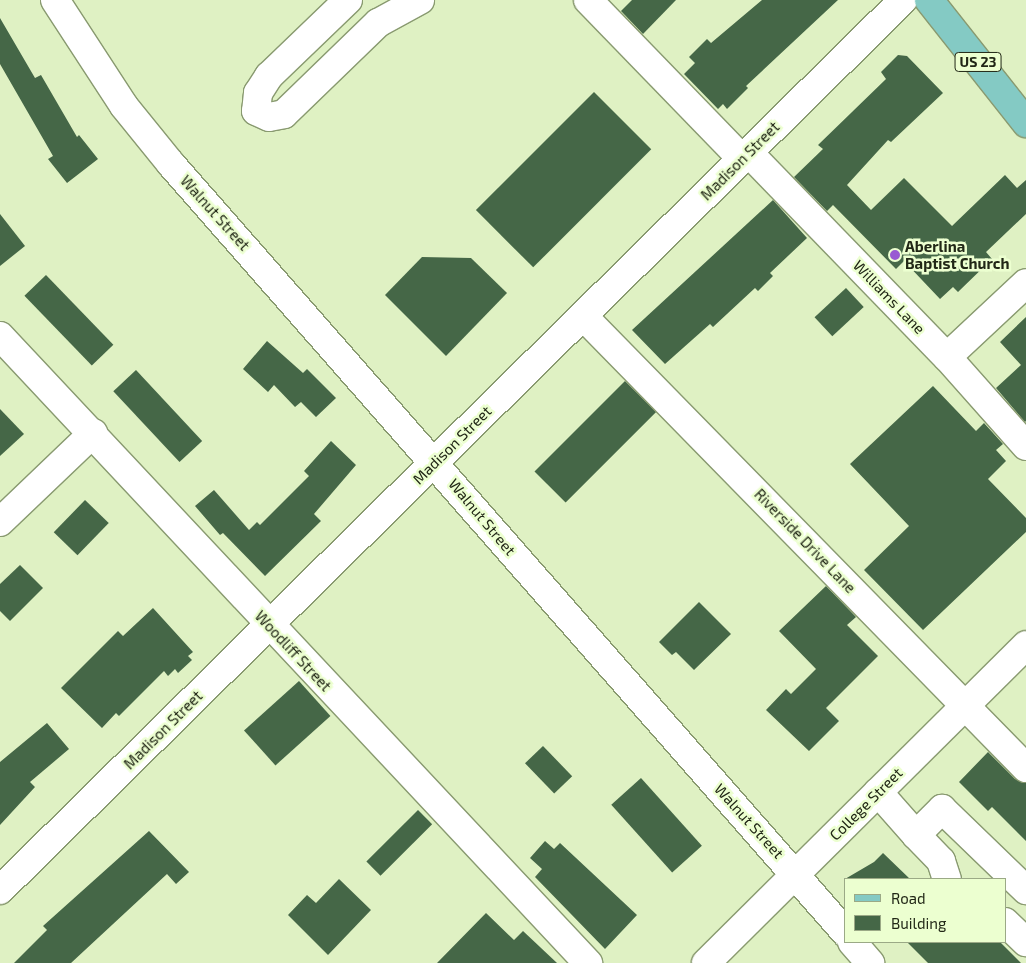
<!DOCTYPE html>
<html>
<head>
<meta charset="utf-8">
<style>
	body { margin:0 }
	#map { position:relative; width:1026px; height:963px; overflow:hidden; background:#dff1c3; font-family:"Exo 2",sans-serif }
	div>[style] { position:absolute }
	[style*='--x'] { left:calc(var(--x)*1px); top:calc(var(--y)*1px); width:calc(var(--w)*1px); rotate:calc(var(--a)*1deg) }
	.building>* { inset:0; background:#456747; transform-origin:0 0 }
	.roads { filter:drop-shadow(1px 0 #899a70) drop-shadow(-1px 0 #899a70) drop-shadow(0 1px #899a70) drop-shadow(0 -1px #899a70) }
	.minor>* { height:28px; margin:-14px; padding:0 14px; transform-origin:14px; border-radius:14px; background:#fff }
	.major>* { height:28px; margin:-14px; padding:0 14px; transform-origin:14px; border-radius:14px; background:#84cac4 }
	.dots>* { width:14px; height:14px; translate:-50% -50%; box-sizing:border-box; border:2px solid #ecffd0; border-radius:50% }
	span { translate:-50% -50%; white-space:nowrap; text-align:center; line-height:1.15; -webkit-text-stroke:5px #ecffd0; paint-order:stroke }
	.shield-label span { padding:1px 4px; background:#ecffd0; border:1px solid; border-radius:4px; -webkit-text-stroke-width:0 }
	.shield-label { font-size:14px; color:#212716; font-weight:700 }
	.street-label { font-size:15px; color:#212716 }
	.poi-label { font-size:15px; color:#212716; font-weight:700 }
	.left { translate:0 -50%; text-align:left }
	.legend { position:absolute; left:844px; top:878px; width:162px; height:65px; box-sizing:border-box; background:#ecffd0; border:1px solid #9ba986; margin:0; padding:6px 9px; list-style:none; font-size:15px; color:#212716 }
	.legend li { display:flex; align-items:center; gap:10px; height:25px }
	.legend b { width:25px; border:1px solid #9ba986 }
</style>
</head>
<body>
<div id="map">
	<div class="building">
		<i style="clip-path:polygon(632px 0,676px 0,643px 34px,621px 11px)"></i>
		<i style="clip-path:polygon(762px 0,838px 0,746px 86px,748px 88px,727px 109px,723px 104px,718px 109px,684px 74px,695px 63px,689px 57px,707px 39px,711px 43px)"></i>
		<i style="clip-path:polygon(0 18px,35px 78px,41px 75px,77px 137px,79px 135px,98px 159px,67px 183px,48px 159px,53px 156px,0 64px)"></i>
		<i style="clip-path:polygon(898px 55px,907px 56px,943px 93px,891px 142px,888px 140px,847px 185px,871px 210px,904px 178px,952px 226px,1005px 175px,1017px 188px,1026px 180px,1026px 214px,986px 252px,992px 259px,958px 292px,953px 287px,940px 299px,904px 261px,896px 269px,833px 205px,827px 211px,794px 177px,823px 149px,818px 145px,886px 79px,881px 72px)"></i>
		<i style="left:594px;top:92px;width:81px;height:167px;rotate:45deg"></i>
		<i style="clip-path:polygon(773px 200px,807px 238px,770px 273px,773px 276px,758px 291px,755px 288px,713px 327px,710px 324px,665px 364px,632px 330px)"></i>
		<i style="clip-path:polygon(0 214px,25px 246px,0 266px)"></i>
		<i style="clip-path:polygon(422px 257px,471px 258px,507px 293px,446px 356px,385px 295px)"></i>
		<i style="left:46px;top:275px;width:97px;height:30px;rotate:46deg"></i>
		<i style="left:846px;top:288px;width:26px;height:43px;rotate:47deg"></i>
		<i style="clip-path:polygon(1026px 317px,1026px 421px,1025px 422px,996px 388px,1021px 365px,1000px 342px)"></i>
		<i style="clip-path:polygon(267px 341px,303px 373px,307px 369px,336px 398px,316px 417px,301px 402px,295px 407px,274px 385px,268px 392px,243px 369px)"></i>
		<i style="left:136px;top:370px;width:97px;height:31px;rotate:47deg"></i>
		<i style="left:625px;top:381px;width:44px;height:128px;rotate:45deg"></i>
		<i style="clip-path:polygon(933px 386px,976px 431px,984px 423px,1003px 444px,996px 450px,1006px 461px,988px 479px,1026px 518px,1026px 532px,923px 630px,864px 570px,909px 526px,850px 464px)"></i>
		<i style="clip-path:polygon(0 409px,24px 434px,0 456px)"></i>
		<i style="clip-path:polygon(331px 441px,356px 465px,314px 514px,321px 521px,265px 576px,223px 533px,220px 535px,195px 506px,214px 490px,249px 530px,257px 522px,260px 525px,309px 476px,304px 471px)"></i>
		<i style="left:85px;top:500px;width:33px;height:45px;rotate:44deg"></i>
		<i style="clip-path:polygon(20px 565px,43px 588px,10px 621px,0 611px,0 584px)"></i>
		<i style="clip-path:polygon(826px 586px,856px 617px,847px 625px,878px 656px,826px 708px,839px 721px,809px 751px,766px 710px,786px 689px,791px 694px,816px 669px,779px 631px)"></i>
		<i style="clip-path:polygon(699px 602px,731px 634px,694px 670px,676px 652px,672px 655px,659px 642px)"></i>
		<i style="clip-path:polygon(153px 608px,193px 652px,188px 656px,192px 660px,178px 673px,175px 669px,168px 676px,164px 671px,119px 716px,116px 713px,102px 728px,61px 688px,118px 631px,123px 636px)"></i>
		<i style="left:299px;top:681px;width:47px;height:74px;rotate:48deg"></i>
		<i style="clip-path:polygon(47px 723px,69px 749px,30px 782px,35px 787px,0 825px,0 762px)"></i>
		<i style="left:543px;top:746px;width:42px;height:25px;rotate:46deg"></i>
		<i style="clip-path:polygon(988px 752px,1015px 779px,1026px 783px,1026px 841px,992px 807px,988px 811px,959px 782px)"></i>
		<i style="left:641px;top:778px;width:91px;height:40px;rotate:48deg"></i>
		<i style="left:418px;top:810px;width:20px;height:73px;rotate:45deg"></i>
		<i style="clip-path:polygon(149px 831px,189px 872px,176px 884px,167px 874px,71px 963px,14px 963px,47px 930px,43px 926px)"></i>
		<i style="clip-path:polygon(545px 841px,554px 849px,560px 843px,637px 915px,605px 949px,535px 877px,542px 869px,530px 858px)"></i>
		<i style="clip-path:polygon(883px 853px,910px 879px,845px 879px,874px 862px)"></i>
		<i style="clip-path:polygon(339px 879px,371px 910px,328px 955px,288px 915px,307px 895px,316px 903px)"></i>
		<i style="clip-path:polygon(486px 913px,514px 940px,523px 931px,557px 963px,437px 963px)"></i>
		<i style="clip-path:polygon(907px 942px,1000px 942px,1021px 963px,928px 963px)"></i>
	</div>
	<div class="roads">
		<div class="minor">
			<i style="--x:55;--y:0;--w:126;--a:56.9"></i>
			<i style="--x:124;--y:106;--w:75;--a:51"></i>
			<i style="--x:171;--y:164;--w:1022;--a:48.73"></i>
			<i style="--x:348;--y:0;--w:110;--a:136.1"></i>
			<i style="--x:269;--y:76;--w:20;--a:123"></i>
			<i style="--x:258;--y:93;--w:18;--a:96"></i>
			<i style="--x:256;--y:111;--w:14;--a:25"></i>
			<i style="--x:269;--y:117;--w:15;--a:-11"></i>
			<i style="--x:284;--y:114;--w:131;--a:-44.1"></i>
			<i style="--x:378;--y:23;--w:48;--a:-28.7"></i>
			<i style="--x:588;--y:0;--w:221;--a:45.9"></i>
			<i style="--x:749;--y:153;--w:284;--a:45.9"></i>
			<i style="--x:947;--y:357;--w:119;--a:48.4"></i>
			<i style="--x:583;--y:316;--w:633;--a:45.58"></i>
			<i style="--x:0;--y:336;--w:860;--a:46.84"></i>
			<i style="--x:947;--y:357;--w:108;--a:-43.1"></i>
			<i style="--x:0;--y:522;--w:129;--a:-43.7"></i>
			<i style="--x:878;--y:792;--w:57;--a:48.5"></i>
			<i style="--x:916;--y:835;--w:37;--a:-45"></i>
			<i style="--x:942;--y:809;--w:117;--a:44"></i>
			<i style="--x:916;--y:835;--w:36;--a:46"></i>
			<i style="--x:941;--y:861;--w:19;--a:72"></i>
			<i style="--x:0;--y:890;--w:1268;--a:-44.58"></i>
			<i style="--x:1005;--y:922;--w:29;--a:44"></i>
			<i style="--x:852;--y:942;--w:28;--a:49"></i>
			<i style="--x:706;--y:963;--w:451;--a:-44.8"></i>
		</div>
		<div class="major">
			<i style="--x:929;--y:0;--w:157;--a:51.7"></i>
		</div>
	</div>
	<div class="dots">
		<i style="left:895px;top:255px;background:#995bd2"></i>
	</div>
	<div class="shield-label">
		<span style="left:978px;top:62px">US 23</span>
	</div>
	<div class="street-label">
		<span style="left:740px;top:161px;rotate:-45deg">Madison Street</span>
		<span style="left:215px;top:213px;rotate:48deg">Walnut Street</span>
		<span style="left:889px;top:297px;rotate:46deg">Williams Lane</span>
		<span style="left:452px;top:445px;rotate:-45deg">Madison Street</span>
		<span style="left:482px;top:517px;rotate:50deg">Walnut Street</span>
		<span style="left:805px;top:541px;rotate:46deg">Riverside Drive Lane</span>
		<span style="left:293px;top:651px;rotate:47deg">Woodliff Street</span>
		<span style="left:163px;top:730px;rotate:-45deg">Madison Street</span>
		<span style="left:866px;top:804px;rotate:-45deg">College Street</span>
		<span style="left:749px;top:821px;rotate:48deg">Walnut Street</span>
	</div>
	<div class="poi-label">
		<span class="left" style="left:905px;top:255px">Aberlina<br>Baptist Church</span>
	</div>
	<ul class="legend">
	<li><b style="height:6px;background:#84cac4"></b>Road</li>
	<li><b style="height:14px;background:#456747"></b>Building</li>
	</ul>
</div>
</body>
</html>
